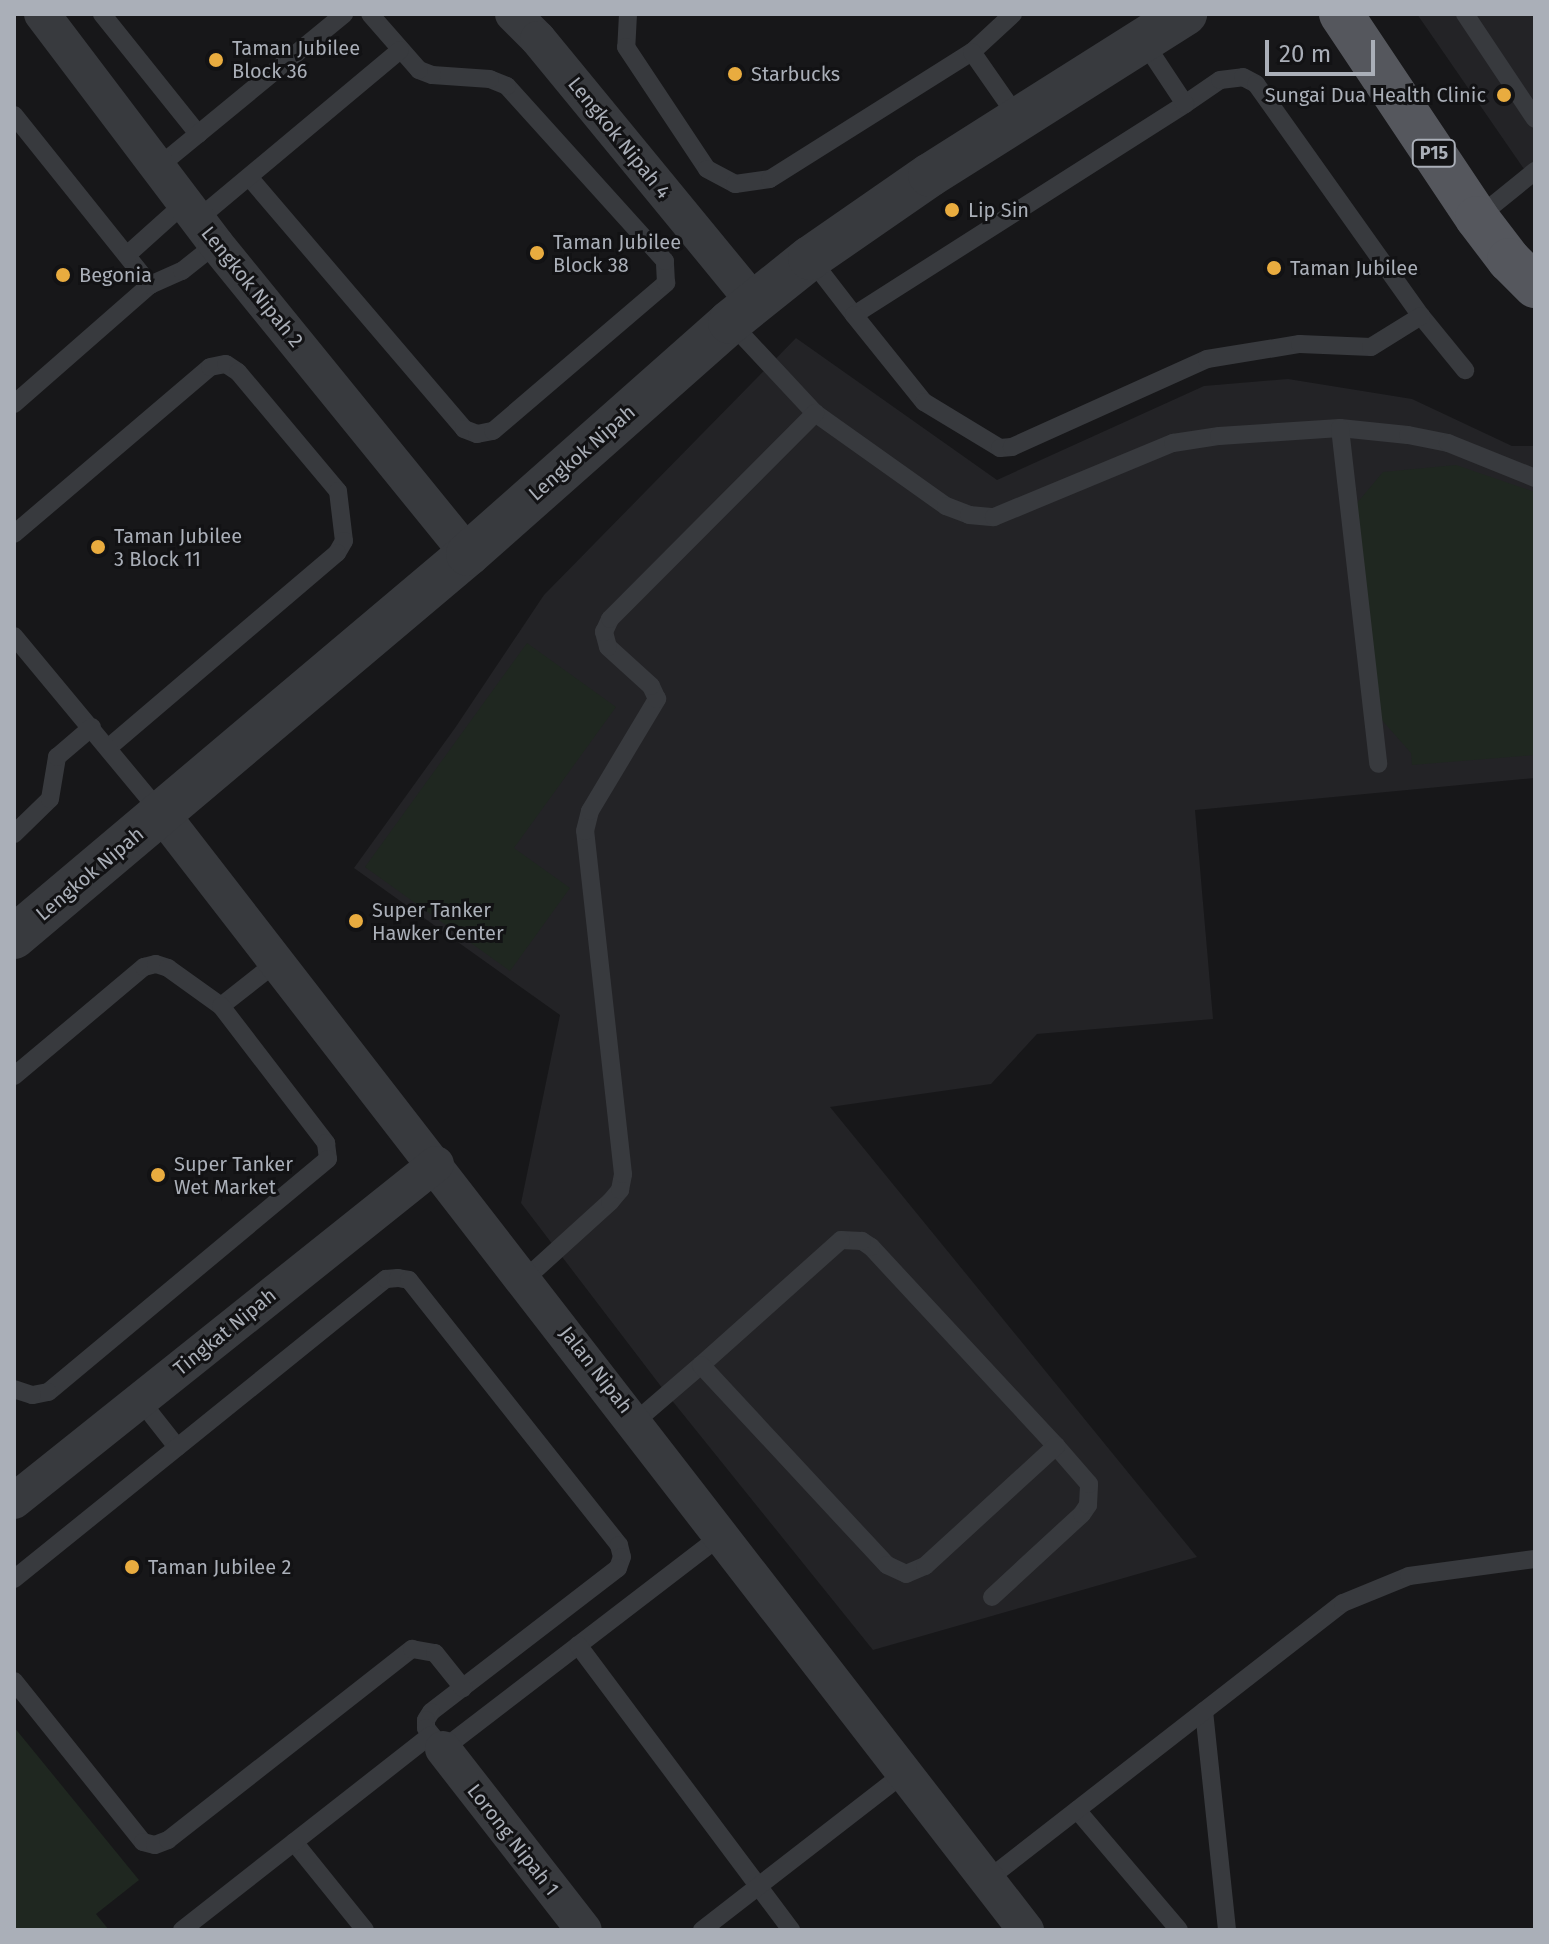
<!DOCTYPE html>
<html>
<head>
<meta charset="utf-8">
<style>
	body { margin:0 }
	#map { position:relative; width:1549px; height:1944px; overflow:hidden; background:#171719; font-family:"Fira Sans",sans-serif }
	div>[style] { position:absolute }
	[style*='--x'] { left:calc(var(--x)*1px); top:calc(var(--y)*1px); width:calc(var(--w)*1px); rotate:calc(var(--a)*1deg) }
	.built>* { inset:0; background:#232326 }
	.green>* { inset:0; background:#1f2720 }
	.service>* { height:18px; margin:-9px; padding:0 9px; transform-origin:9px; border-radius:9px; background:#383a3e }
	.minor>* { height:36px; margin:-18px; padding:0 18px; transform-origin:18px; border-radius:18px; background:#383a3e }
	.tertiary>* { height:44px; margin:-22px; padding:0 22px; transform-origin:22px; border-radius:22px; background:#383a3e }
	.primary>* { height:44px; margin:-22px; padding:0 22px; transform-origin:22px; border-radius:22px; background:#55575d }
	.dots>* { width:22px; height:22px; translate:-50% -50%; box-sizing:border-box; border:4px solid #121214; border-radius:50% }
	span { translate:-50% -50%; white-space:nowrap; text-align:center; line-height:1.15; -webkit-text-stroke:6px #121214; paint-order:stroke }
	.shield-label span { padding:2px 6px; background:#121214; border:2px solid; border-radius:6px; -webkit-text-stroke-width:0 }
	.shield-label { font-size:18px; color:#aaafb8; font-weight:700 }
	.poi-label { font-size:20px; color:#aaafb8 }
	.left { translate:0 -50%; text-align:left }
	.right { translate:-100% -50%; text-align:right }
	.street-label { font-size:20px; color:#aaafb8 }
	.frame { position:absolute; inset:0; border:16px solid #aaafb8; pointer-events:none }
	.scale { position:absolute; left:1265px; top:40px; width:110px; height:36px; box-sizing:border-box; border:4px solid #aaafb8; border-top:0; padding-left:10px; font-size:24px; line-height:28px; white-space:nowrap; color:#aaafb8; -webkit-text-stroke:6px #121214; paint-order:stroke }
</style>
</head>
<body>
<div id="map">
	<div class="built">
		<i style="clip-path:polygon(1417px 14px,1535px 14px,1535px 186px,1528px 175px)"></i>
		<i style="clip-path:polygon(796px 338px,997px 480px,1204px 386px,1288px 379px,1412px 399px,1512px 446px,1535px 446px,1535px 778px,1195px 810px,1213px 1019px,1037px 1034px,991px 1084px,830px 1107px,1197px 1557px,873px 1650px,666px 1393px,521px 1203px,560px 1015px,354px 868px,455px 728px,544px 595px)"></i>
	</div>
	<div class="green">
		<i style="clip-path:polygon(1456px 465px,1535px 492px,1535px 755px,1412px 765px,1411px 753px,1380px 718px,1357px 503px,1383px 472px)"></i>
		<i style="clip-path:polygon(527px 643px,616px 707px,514px 848px,570px 888px,510px 971px,365px 867px)"></i>
		<i style="clip-path:polygon(14px 1727px,139px 1880px,96px 1914px,109px 1930px,14px 1930px)"></i>
	</div>
	<div class="service">
		<i style="--x:102;--y:14;--w:154;--a:51.3"></i>
		<i style="--x:628;--y:14;--w:33;--a:93"></i>
		<i style="--x:626;--y:47;--w:146;--a:56.4"></i>
		<i style="--x:707;--y:169;--w:32;--a:28"></i>
		<i style="--x:735;--y:184;--w:35;--a:-8"></i>
		<i style="--x:770;--y:179;--w:239;--a:-32.2"></i>
		<i style="--x:972;--y:52;--w:56;--a:-42.8"></i>
		<i style="--x:1465;--y:14;--w:126;--a:56.3"></i>
		<i style="--x:972;--y:52;--w:80;--a:55.1"></i>
		<i style="--x:1185;--y:104;--w:42;--a:-34.4"></i>
		<i style="--x:1220;--y:80;--w:23;--a:-7"></i>
		<i style="--x:1243;--y:77;--w:15;--a:28"></i>
		<i style="--x:1256;--y:84;--w:285;--a:54.6"></i>
		<i style="--x:1421;--y:316;--w:70;--a:50.8"></i>
		<i style="--x:14;--y:115;--w:218;--a:51.3"></i>
		<i style="--x:158;--y:167;--w:241;--a:-39.4"></i>
		<i style="--x:249;--y:177;--w:331;--a:49.5"></i>
		<i style="--x:464;--y:429;--w:14;--a:21"></i>
		<i style="--x:477;--y:434;--w:16;--a:-11"></i>
		<i style="--x:493;--y:431;--w:228;--a:-40.5"></i>
		<i style="--x:666;--y:283;--w:22;--a:-93"></i>
		<i style="--x:665;--y:261;--w:236;--a:-132.1"></i>
		<i style="--x:507;--y:86;--w:18;--a:-158"></i>
		<i style="--x:490;--y:79;--w:58;--a:-176.1"></i>
		<i style="--x:432;--y:75;--w:14;--a:-159"></i>
		<i style="--x:419;--y:70;--w:74;--a:-131.2"></i>
		<i style="--x:1477;--y:218;--w:75;--a:-39"></i>
		<i style="--x:198;--y:219;--w:263;--a:-39.9"></i>
		<i style="--x:127;--y:255;--w:78;--a:-41.9"></i>
		<i style="--x:810;--y:258;--w:72;--a:52.3"></i>
		<i style="--x:854;--y:315;--w:393;--a:-32.5"></i>
		<i style="--x:1185;--y:104;--w:78;--a:-123.5"></i>
		<i style="--x:854;--y:315;--w:112;--a:51.2"></i>
		<i style="--x:924;--y:402;--w:89;--a:31.2"></i>
		<i style="--x:1000;--y:448;--w:12;--a:-5"></i>
		<i style="--x:1012;--y:447;--w:214;--a:-24.3"></i>
		<i style="--x:1207;--y:359;--w:94;--a:-9.2"></i>
		<i style="--x:1300;--y:344;--w:71;--a:2.4"></i>
		<i style="--x:1371;--y:347;--w:59;--a:-31.8"></i>
		<i style="--x:730;--y:322;--w:125;--a:47"></i>
		<i style="--x:815;--y:413;--w:161;--a:35.4"></i>
		<i style="--x:946;--y:506;--w:25;--a:21"></i>
		<i style="--x:969;--y:515;--w:25;--a:5"></i>
		<i style="--x:994;--y:517;--w:194;--a:-22.5"></i>
		<i style="--x:1173;--y:443;--w:47;--a:-8.7"></i>
		<i style="--x:1219;--y:436;--w:121;--a:-3.8"></i>
		<i style="--x:1340;--y:428;--w:68;--a:5.9"></i>
		<i style="--x:1408;--y:435;--w:41;--a:11.3"></i>
		<i style="--x:1448;--y:443;--w:94;--a:21.9"></i>
		<i style="--x:14;--y:404;--w:181;--a:-41.2"></i>
		<i style="--x:150;--y:285;--w:35;--a:-24"></i>
		<i style="--x:182;--y:271;--w:43;--a:-38.5"></i>
		<i style="--x:1340;--y:428;--w:338;--a:83.5"></i>
		<i style="--x:14;--y:534;--w:257;--a:-40.4"></i>
		<i style="--x:210;--y:367;--w:16;--a:-11"></i>
		<i style="--x:226;--y:364;--w:14;--a:34"></i>
		<i style="--x:238;--y:372;--w:155;--a:50"></i>
		<i style="--x:338;--y:491;--w:50;--a:83.2"></i>
		<i style="--x:344;--y:541;--w:14;--a:120"></i>
		<i style="--x:337;--y:553;--w:299;--a:139.6"></i>
		<i style="--x:14;--y:636;--w:230;--a:50.3"></i>
		<i style="--x:14;--y:834;--w:50;--a:-44.2"></i>
		<i style="--x:50;--y:799;--w:43;--a:-80.5"></i>
		<i style="--x:57;--y:757;--w:46;--a:-40.6"></i>
		<i style="--x:221;--y:1006;--w:71;--a:-38.2"></i>
		<i style="--x:14;--y:1076;--w:170;--a:-40"></i>
		<i style="--x:144;--y:967;--w:12;--a:-14"></i>
		<i style="--x:156;--y:964;--w:13;--a:18"></i>
		<i style="--x:168;--y:968;--w:65;--a:35.6"></i>
		<i style="--x:221;--y:1006;--w:173;--a:52.5"></i>
		<i style="--x:326;--y:1143;--w:16;--a:83"></i>
		<i style="--x:328;--y:1159;--w:364;--a:140.2"></i>
		<i style="--x:48;--y:1392;--w:16;--a:169"></i>
		<i style="--x:32;--y:1395;--w:19;--a:-162"></i>
		<i style="--x:525;--y:1279;--w:115;--a:-42.2"></i>
		<i style="--x:610;--y:1202;--w:16;--a:-50"></i>
		<i style="--x:620;--y:1190;--w:16;--a:-79"></i>
		<i style="--x:623;--y:1174;--w:345;--a:-96.3"></i>
		<i style="--x:585;--y:831;--w:21;--a:-76"></i>
		<i style="--x:590;--y:811;--w:131;--a:-59.1"></i>
		<i style="--x:657;--y:699;--w:14;--a:-115"></i>
		<i style="--x:651;--y:686;--w:58;--a:-137.8"></i>
		<i style="--x:608;--y:647;--w:16;--a:-105"></i>
		<i style="--x:604;--y:632;--w:14;--a:-65"></i>
		<i style="--x:610;--y:619;--w:291;--a:-45.1"></i>
		<i style="--x:140;--y:1400;--w:60;--a:51.8"></i>
		<i style="--x:636;--y:1421;--w:86;--a:-40.7"></i>
		<i style="--x:14;--y:1579;--w:478;--a:-38.9"></i>
		<i style="--x:386;--y:1279;--w:12;--a:-5"></i>
		<i style="--x:398;--y:1278;--w:11;--a:10"></i>
		<i style="--x:409;--y:1280;--w:338;--a:51.6"></i>
		<i style="--x:619;--y:1545;--w:12;--a:76"></i>
		<i style="--x:622;--y:1557;--w:12;--a:110"></i>
		<i style="--x:618;--y:1568;--w:236;--a:142.4"></i>
		<i style="--x:431;--y:1712;--w:9;--a:122"></i>
		<i style="--x:426;--y:1720;--w:8;--a:90"></i>
		<i style="--x:426;--y:1728;--w:27;--a:51"></i>
		<i style="--x:443;--y:1749;--w:353;--a:-37.5"></i>
		<i style="--x:992;--y:1597;--w:122;--a:-42.7"></i>
		<i style="--x:1082;--y:1514;--w:11;--a:-56"></i>
		<i style="--x:1088;--y:1505;--w:21;--a:-87"></i>
		<i style="--x:1089;--y:1484;--w:50;--a:-131"></i>
		<i style="--x:1056;--y:1446;--w:272;--a:-132.9"></i>
		<i style="--x:871;--y:1247;--w:11;--a:-146"></i>
		<i style="--x:862;--y:1241;--w:21;--a:-177"></i>
		<i style="--x:841;--y:1240;--w:188;--a:138.2"></i>
		<i style="--x:701;--y:1365;--w:273;--a:47.1"></i>
		<i style="--x:887;--y:1565;--w:21;--a:25"></i>
		<i style="--x:906;--y:1574;--w:21;--a:-23"></i>
		<i style="--x:925;--y:1566;--w:178;--a:-42.5"></i>
		<i style="--x:578;--y:1645;--w:356;--a:53.2"></i>
		<i style="--x:14;--y:1681;--w:206;--a:51.3"></i>
		<i style="--x:143;--y:1842;--w:12;--a:14"></i>
		<i style="--x:155;--y:1845;--w:14;--a:-21"></i>
		<i style="--x:168;--y:1840;--w:310;--a:-38.1"></i>
		<i style="--x:412;--y:1649;--w:23;--a:10"></i>
		<i style="--x:435;--y:1653;--w:45;--a:51.3"></i>
		<i style="--x:1204;--y:1711;--w:220;--a:84"></i>
		<i style="--x:1077;--y:1810;--w:157;--a:49.6"></i>
		<i style="--x:294;--y:1842;--w:113;--a:51.1"></i>
		<i style="--x:987;--y:1880;--w:451;--a:-37.9"></i>
		<i style="--x:1343;--y:1603;--w:71;--a:-22.2"></i>
		<i style="--x:1409;--y:1576;--w:127;--a:-7.7"></i>
		<i style="--x:182;--y:1930;--w:316;--a:-38.1"></i>
		<i style="--x:702;--y:1930;--w:254;--a:-37.8"></i>
	</div>
	<div class="minor">
		<i style="--x:42;--y:14;--w:288;--a:52.9"></i>
		<i style="--x:216;--y:244;--w:400;--a:50.9"></i>
		<i style="--x:513;--y:14;--w:35;--a:45"></i>
		<i style="--x:538;--y:39;--w:340;--a:50.6"></i>
		<i style="--x:161;--y:813;--w:1413;--a:52.25"></i>
		<i style="--x:14;--y:1501;--w:540;--a:-38.61"></i>
		<i style="--x:443;--y:1749;--w:229;--a:52.1"></i>
	</div>
	<div class="tertiary">
		<i style="--x:14;--y:937;--w:594;--a:-40.15"></i>
		<i style="--x:468;--y:554;--w:350;--a:-41.5"></i>
		<i style="--x:730;--y:322;--w:102;--a:-38.7"></i>
		<i style="--x:810;--y:258;--w:146;--a:-34.7"></i>
		<i style="--x:930;--y:175;--w:302;--a:-32.3"></i>
	</div>
	<div class="primary">
		<i style="--x:1341;--y:14;--w:245;--a:56.3"></i>
		<i style="--x:1477;--y:218;--w:53;--a:52.7"></i>
		<i style="--x:1509;--y:260;--w:37;--a:45"></i>
	</div>
	<div class="dots">
		<i style="left:216px;top:60px;background:#e9ac3f"></i>
		<i style="left:735px;top:74px;background:#e9ac3f"></i>
		<i style="left:1504px;top:95px;background:#e9ac3f"></i>
		<i style="left:952px;top:210px;background:#e9ac3f"></i>
		<i style="left:537px;top:253px;background:#e9ac3f"></i>
		<i style="left:1274px;top:268px;background:#e9ac3f"></i>
		<i style="left:63px;top:275px;background:#e9ac3f"></i>
		<i style="left:98px;top:547px;background:#e9ac3f"></i>
		<i style="left:356px;top:921px;background:#e9ac3f"></i>
		<i style="left:158px;top:1175px;background:#e9ac3f"></i>
		<i style="left:132px;top:1567px;background:#e9ac3f"></i>
	</div>
	<div class="shield-label">
		<span style="left:1434px;top:153px">P15</span>
	</div>
	<div class="poi-label">
		<span class="left" style="left:232px;top:60px">Taman Jubilee<br>Block 36</span>
		<span class="left" style="left:751px;top:74px">Starbucks</span>
		<span class="right" style="left:1486px;top:95px">Sungai Dua Health Clinic</span>
		<span class="left" style="left:968px;top:210px">Lip Sin</span>
		<span class="left" style="left:553px;top:254px">Taman Jubilee<br>Block 38</span>
		<span class="left" style="left:1290px;top:268px">Taman Jubilee</span>
		<span class="left" style="left:79px;top:275px">Begonia</span>
		<span class="left" style="left:114px;top:548px">Taman Jubilee<br>3 Block 11</span>
		<span class="left" style="left:372px;top:922px">Super Tanker<br>Hawker Center</span>
		<span class="left" style="left:174px;top:1176px">Super Tanker<br>Wet Market</span>
		<span class="left" style="left:148px;top:1567px">Taman Jubilee 2</span>
	</div>
	<div class="street-label">
		<span style="left:619px;top:138px;rotate:51deg">Lengkok Nipah 4</span>
		<span style="left:252px;top:287px;rotate:51deg">Lengkok Nipah 2</span>
		<span style="left:582px;top:453px;rotate:-41deg">Lengkok Nipah</span>
		<span style="left:90px;top:874px;rotate:-40deg">Lengkok Nipah</span>
		<span style="left:225px;top:1332px;rotate:-39deg">Tingkat Nipah</span>
		<span style="left:596px;top:1370px;rotate:52deg">Jalan Nipah</span>
		<span style="left:513px;top:1840px;rotate:52deg">Lorong Nipah 1</span>
	</div>
	<div class="frame"></div>
	<div class="scale">20 m</div>
</div>
</body>
</html>
